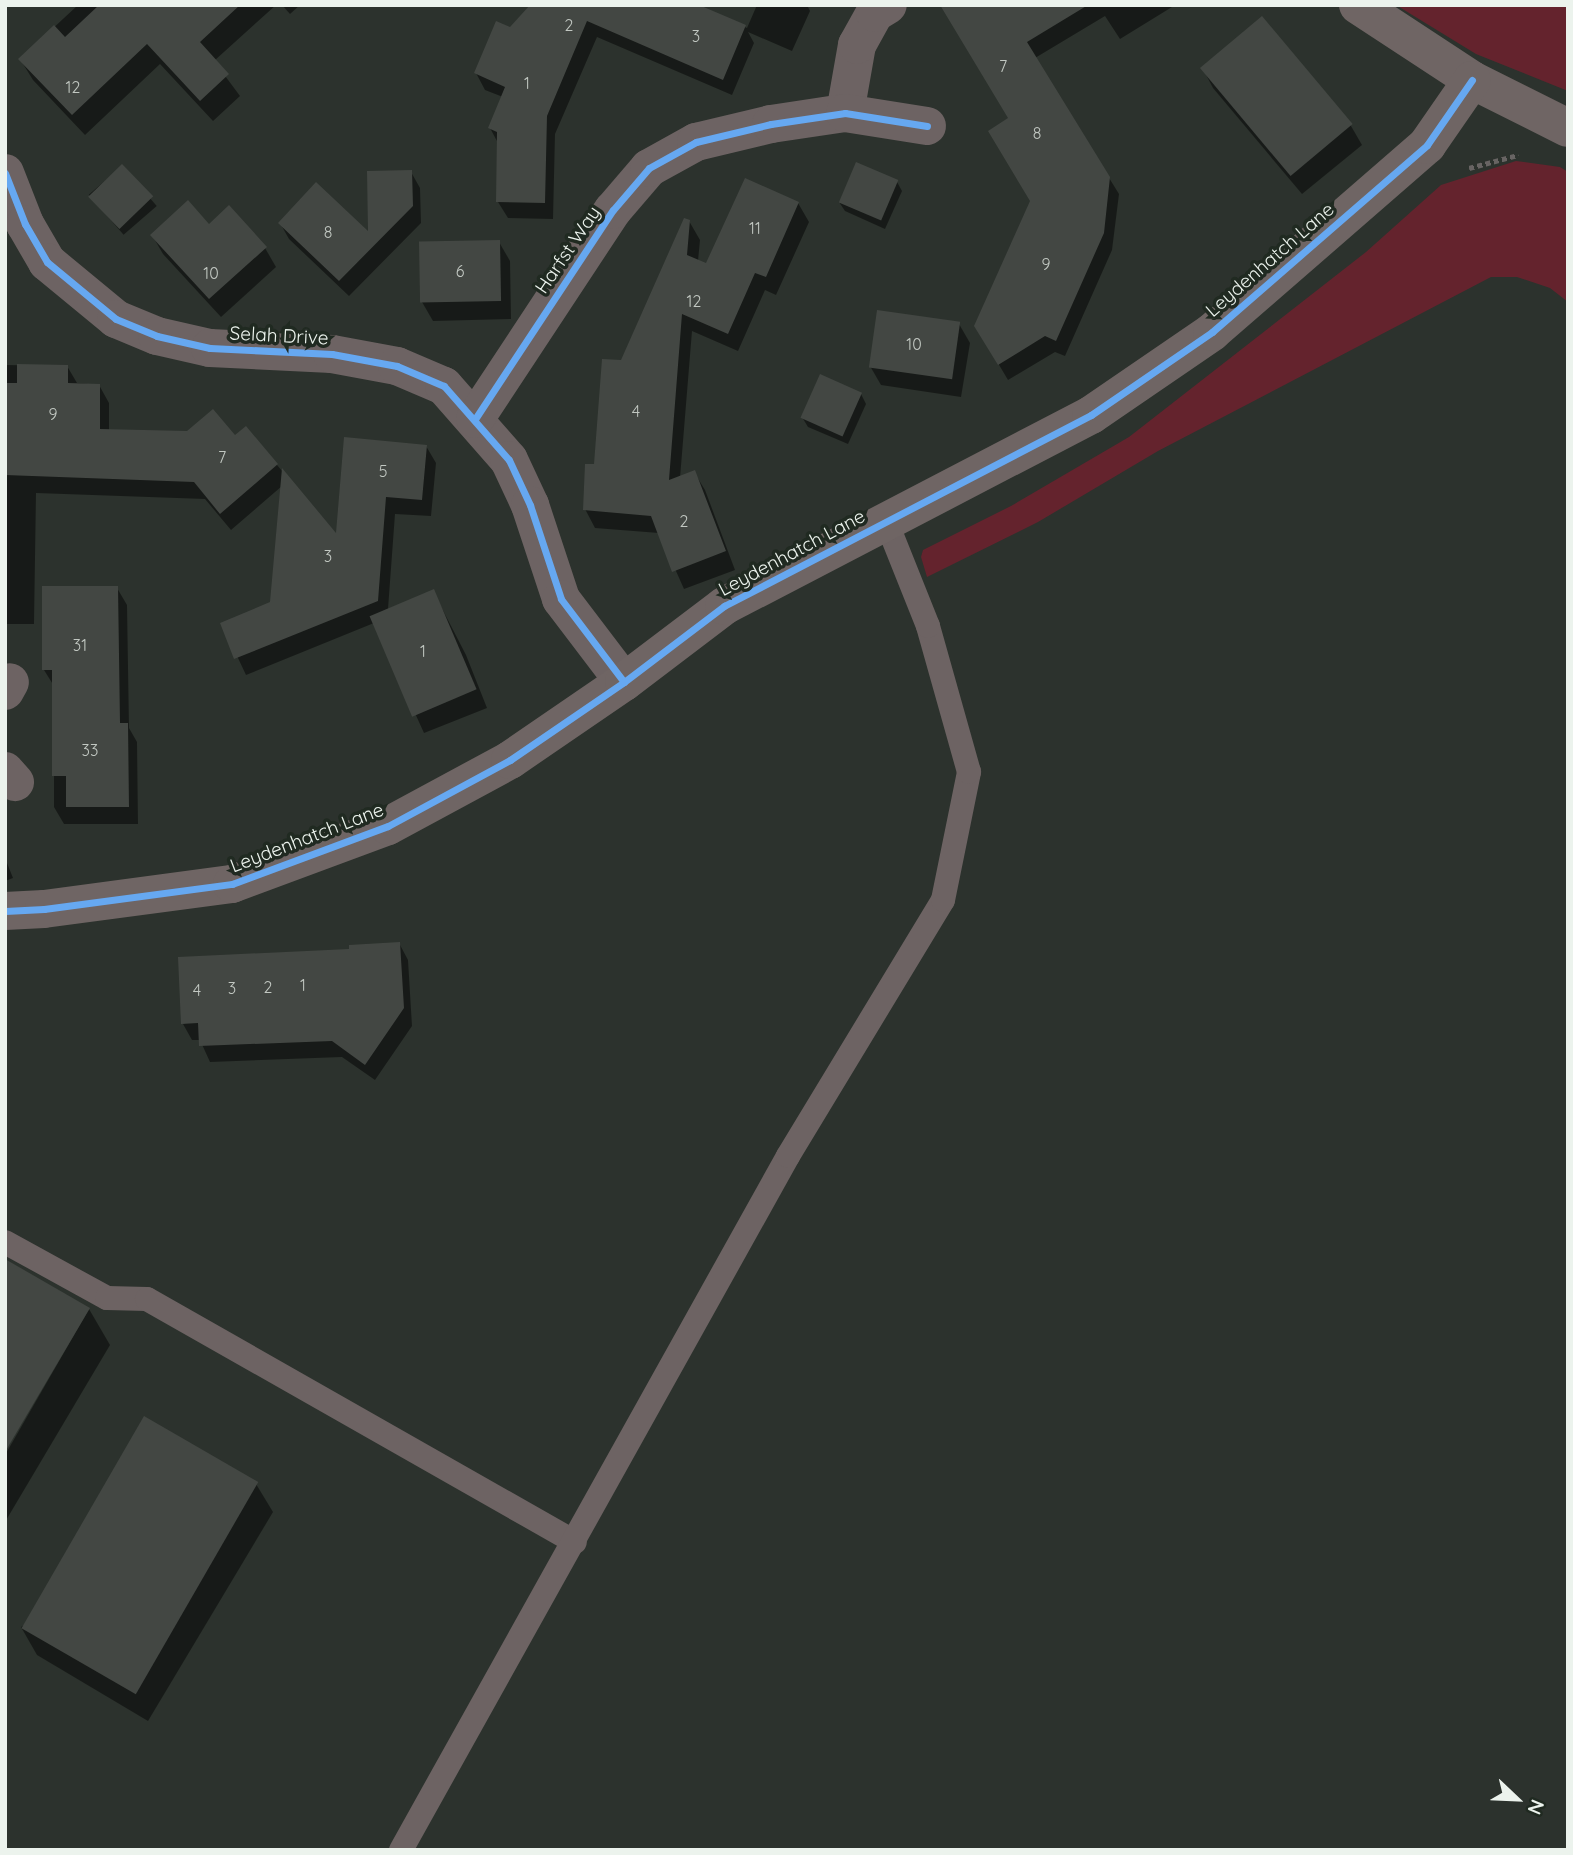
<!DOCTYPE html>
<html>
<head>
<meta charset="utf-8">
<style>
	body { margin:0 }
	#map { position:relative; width:1573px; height:1855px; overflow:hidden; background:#2c322d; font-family:Quicksand,sans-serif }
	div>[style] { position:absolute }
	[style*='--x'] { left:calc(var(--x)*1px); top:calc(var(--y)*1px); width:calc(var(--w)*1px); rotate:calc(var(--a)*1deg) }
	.green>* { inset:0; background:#64232d }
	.shadow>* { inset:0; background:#0007; transform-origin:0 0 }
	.building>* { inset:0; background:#434743; transform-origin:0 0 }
	.path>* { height:4.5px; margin-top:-2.25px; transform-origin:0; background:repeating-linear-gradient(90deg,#686463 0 5px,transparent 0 8.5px) }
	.lane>* { height:24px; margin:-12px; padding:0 12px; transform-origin:12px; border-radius:12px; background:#6d6363 }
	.street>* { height:38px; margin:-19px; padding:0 19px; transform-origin:19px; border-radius:19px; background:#6d6363 }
	.secondary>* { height:38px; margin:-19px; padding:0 19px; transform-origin:19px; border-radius:19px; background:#6f6564 }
	.cycleway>* { height:7px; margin:-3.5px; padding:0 3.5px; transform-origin:3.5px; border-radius:3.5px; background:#66a8f1 }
	span { translate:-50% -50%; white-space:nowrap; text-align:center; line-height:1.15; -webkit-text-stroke:7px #202a21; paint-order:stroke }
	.number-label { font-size:16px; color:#c2c8c2 }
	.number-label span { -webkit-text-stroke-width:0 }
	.street-label { font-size:19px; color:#ecf3ed }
	.frame { position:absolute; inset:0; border:7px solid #ecf3ed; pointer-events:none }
	.north { position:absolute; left:1482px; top:1764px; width:70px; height:70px; -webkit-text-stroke:5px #202a21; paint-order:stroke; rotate:113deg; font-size:19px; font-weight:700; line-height:28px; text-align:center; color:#ecf3ed }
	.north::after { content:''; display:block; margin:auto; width:24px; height:32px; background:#ecf3ed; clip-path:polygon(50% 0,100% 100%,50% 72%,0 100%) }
</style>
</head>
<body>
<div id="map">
	<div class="green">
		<i style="clip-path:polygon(1396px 5px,1568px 5px,1568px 91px,1476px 54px)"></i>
		<i style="clip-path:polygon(1516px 161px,1560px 167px,1568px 172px,1568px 302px,1550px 288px,1517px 277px,1491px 277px,1158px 451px,1038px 522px,927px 577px,921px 557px,923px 550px,1011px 506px,1129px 437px,1366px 252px,1441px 185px)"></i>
	</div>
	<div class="shadow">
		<i style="clip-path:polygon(78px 5px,276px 5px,214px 61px,240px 96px,213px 121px,160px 64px,85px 135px,33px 80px,20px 59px)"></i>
		<i style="clip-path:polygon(282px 5px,300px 5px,290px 14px)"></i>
		<i style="clip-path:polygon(695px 5px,747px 28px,757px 5px,807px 5px,810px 11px,792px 51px,748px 32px,754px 43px,732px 95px,597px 37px,555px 134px,553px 219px,508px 218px,498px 202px,498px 143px,490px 128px,503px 97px,485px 90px,476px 73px,510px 29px)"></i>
		<i style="clip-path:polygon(942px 5px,1172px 7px,1120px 39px,1105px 16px,1035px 58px,1119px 194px,1112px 250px,1065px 356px,1055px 352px,1008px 380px,976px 326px,1032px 201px,1010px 119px)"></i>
		<i style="clip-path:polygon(1261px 19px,1351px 126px,1362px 145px,1302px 194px,1213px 88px,1203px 69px)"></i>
		<i style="left:122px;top:166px;width:53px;height:44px;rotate:49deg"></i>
		<i style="clip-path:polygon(411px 172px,420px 188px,421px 223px,349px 296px,289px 239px,280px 223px,370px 236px)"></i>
		<i style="clip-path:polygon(897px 182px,902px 191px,885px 229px,845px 211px,839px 202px)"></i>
		<i style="clip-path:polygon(798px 203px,809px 222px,776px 295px,765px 290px,738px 351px,692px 331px,680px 478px,694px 472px,705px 490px,735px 570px,684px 589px,659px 533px,595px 528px,585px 509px,622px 362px,689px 221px,700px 240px,698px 261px,707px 265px)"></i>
		<i style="clip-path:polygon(209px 226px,265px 248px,276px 267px,221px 317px,163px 254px,152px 235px)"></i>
		<i style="clip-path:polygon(499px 242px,510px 261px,511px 319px,433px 321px,422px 302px)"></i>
		<i style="clip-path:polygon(959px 324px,970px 343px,961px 397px,881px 385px,870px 366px)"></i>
		<i style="clip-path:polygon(5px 365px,67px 366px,77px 383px,99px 385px,109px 403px,109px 431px,235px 437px,277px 465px,338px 537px,426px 446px,436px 463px,431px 516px,395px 514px,388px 609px,433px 591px,466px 655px,487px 708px,424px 733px,374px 623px,246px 675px,222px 624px,272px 603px,282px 486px,231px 530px,205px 499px,36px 493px,34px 624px,5px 624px)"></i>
		<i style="clip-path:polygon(861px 394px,866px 404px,848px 444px,808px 427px,802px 417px)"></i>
		<i style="clip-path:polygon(117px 588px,127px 605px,129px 728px,137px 742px,138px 824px,64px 824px,54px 807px,54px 686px,44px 670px)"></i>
		<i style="clip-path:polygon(5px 858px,13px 878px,5px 881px)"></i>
		<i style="clip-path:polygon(399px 943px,408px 960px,412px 1026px,375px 1080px,342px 1057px,210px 1062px,200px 1040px,192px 1040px,183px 1024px)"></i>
		<i style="clip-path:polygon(89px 1309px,110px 1345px,5px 1522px,5px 1455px)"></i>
		<i style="clip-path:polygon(256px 1484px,273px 1512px,148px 1721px,37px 1655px,21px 1627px)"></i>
	</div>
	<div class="building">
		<i style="clip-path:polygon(99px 5px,240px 5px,200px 42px,229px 74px,200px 101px,147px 44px,72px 115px,18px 59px,54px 25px,65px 37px)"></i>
		<i style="clip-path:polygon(530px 5px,699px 5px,746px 25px,723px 80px,587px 21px,547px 116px,545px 203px,496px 202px,497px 132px,488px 128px,505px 87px,474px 73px,496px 21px,510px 27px)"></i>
		<i style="clip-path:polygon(940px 5px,1088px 5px,1027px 42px,1110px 177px,1104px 233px,1056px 341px,1045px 336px,998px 365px,974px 326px,1030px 201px,988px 131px,1008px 118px)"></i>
		<i style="left:1262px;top:16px;width:141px;height:81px;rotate:50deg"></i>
		<i style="left:856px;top:162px;width:46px;height:44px;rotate:23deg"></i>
		<i style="left:122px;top:164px;width:45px;height:47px;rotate:46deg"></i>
		<i style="clip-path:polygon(412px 170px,413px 206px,339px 281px,278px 223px,316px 182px,368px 231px,367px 171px)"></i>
		<i style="clip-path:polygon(745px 178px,799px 202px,766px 277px,755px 273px,728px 334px,682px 314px,669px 480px,695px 470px,726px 551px,672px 572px,651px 516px,583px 510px,585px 464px,594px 464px,602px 359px,621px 360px,684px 218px,690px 220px,687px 255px,706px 263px)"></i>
		<i style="clip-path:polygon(188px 200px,209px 224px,229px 205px,267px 247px,209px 299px,150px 235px)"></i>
		<i style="left:500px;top:240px;width:61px;height:81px;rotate:89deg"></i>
		<i style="left:877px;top:310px;width:84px;height:58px;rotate:8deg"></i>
		<i style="clip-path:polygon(17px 364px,68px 365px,68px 383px,100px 384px,100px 429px,187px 431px,213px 409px,235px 435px,246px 426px,278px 464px,220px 514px,194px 482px,5px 475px,5px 383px,17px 383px)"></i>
		<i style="left:820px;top:374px;width:46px;height:48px;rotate:24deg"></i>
		<i style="clip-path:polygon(344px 437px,427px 445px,422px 500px,386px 497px,378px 601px,234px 659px,220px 623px,270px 602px,282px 468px,336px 533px)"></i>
		<i style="clip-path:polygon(42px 586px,118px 586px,120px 723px,128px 723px,129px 807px,66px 807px,66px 776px,52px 776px,52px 670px,42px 670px)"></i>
		<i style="left:434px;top:589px;width:109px;height:70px;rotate:67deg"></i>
		<i style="clip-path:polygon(400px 942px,404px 1008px,365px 1065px,332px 1041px,199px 1046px,198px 1023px,181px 1024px,178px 957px,349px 949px,349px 945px)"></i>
		<i style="clip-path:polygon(5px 1259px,90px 1308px,5px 1452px)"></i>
		<i style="left:144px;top:1416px;width:132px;height:245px;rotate:30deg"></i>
	</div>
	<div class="path">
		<i style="--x:1469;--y:168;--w:51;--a:-14.9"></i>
	</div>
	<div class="lane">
		<i style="--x:5;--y:1242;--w:116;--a:28.8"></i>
		<i style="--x:107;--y:1298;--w:40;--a:1.4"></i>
		<i style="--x:147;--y:1299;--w:492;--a:29.6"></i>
		<i style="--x:401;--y:1850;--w:795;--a:-60.85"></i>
		<i style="--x:788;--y:1156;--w:299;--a:-58.8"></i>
		<i style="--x:943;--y:900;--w:131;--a:-78.5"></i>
		<i style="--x:969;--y:772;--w:152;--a:-105.7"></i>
		<i style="--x:928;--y:626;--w:113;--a:-111.8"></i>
	</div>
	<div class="street">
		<i style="--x:845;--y:113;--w:69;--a:-80"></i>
		<i style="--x:857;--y:45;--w:37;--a:-61"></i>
		<i style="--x:875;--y:13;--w:15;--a:-32"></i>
		<i style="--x:5;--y:173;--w:55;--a:68.6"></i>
		<i style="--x:25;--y:224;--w:44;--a:59.9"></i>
		<i style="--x:47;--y:262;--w:89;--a:39.6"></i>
		<i style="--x:116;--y:319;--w:44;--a:22.5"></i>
		<i style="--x:157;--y:336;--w:54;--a:12.8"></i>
		<i style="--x:210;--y:348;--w:122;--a:2.8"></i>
		<i style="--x:332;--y:354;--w:66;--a:10.5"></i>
		<i style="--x:397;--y:366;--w:51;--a:23.1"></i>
		<i style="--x:444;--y:386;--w:98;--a:48.7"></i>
		<i style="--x:509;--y:460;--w:50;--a:65"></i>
		<i style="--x:530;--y:505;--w:99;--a:71.7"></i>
		<i style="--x:561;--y:599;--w:104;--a:52.8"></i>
		<i style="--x:475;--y:419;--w:250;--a:-56.6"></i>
		<i style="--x:613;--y:210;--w:55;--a:-49.4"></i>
		<i style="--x:649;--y:168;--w:54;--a:-29"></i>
		<i style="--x:696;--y:142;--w:77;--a:-13.5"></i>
		<i style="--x:771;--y:124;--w:75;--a:-8.5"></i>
		<i style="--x:845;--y:113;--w:83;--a:9"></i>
		<i style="--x:5;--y:691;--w:10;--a:-61"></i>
		<i style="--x:5;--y:771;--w:15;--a:48"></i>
	</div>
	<div class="secondary">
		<i style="--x:1358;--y:5;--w:136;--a:33.3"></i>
		<i style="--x:1472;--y:80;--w:107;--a:26.6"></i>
		<i style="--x:5;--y:911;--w:39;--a:-3"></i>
		<i style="--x:44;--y:909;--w:190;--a:-7.6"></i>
		<i style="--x:232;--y:884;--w:166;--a:-20.4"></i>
		<i style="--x:388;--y:826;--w:139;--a:-28.4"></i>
		<i style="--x:510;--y:760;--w:138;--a:-34.4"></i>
		<i style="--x:624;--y:682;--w:126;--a:-37.2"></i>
		<i style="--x:724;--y:606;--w:414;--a:-27.5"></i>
		<i style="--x:1091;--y:415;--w:147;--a:-34.4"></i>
		<i style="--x:1212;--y:332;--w:285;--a:-41"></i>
		<i style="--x:1427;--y:145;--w:79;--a:-55.3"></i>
	</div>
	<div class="cycleway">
		<i style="--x:5;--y:173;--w:55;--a:68.6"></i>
		<i style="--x:25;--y:224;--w:44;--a:59.9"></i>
		<i style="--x:47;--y:262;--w:89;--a:39.6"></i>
		<i style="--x:116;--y:319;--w:44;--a:22.5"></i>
		<i style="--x:157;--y:336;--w:54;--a:12.8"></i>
		<i style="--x:210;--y:348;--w:122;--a:2.8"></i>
		<i style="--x:332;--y:354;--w:66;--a:10.5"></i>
		<i style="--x:397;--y:366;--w:51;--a:23.1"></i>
		<i style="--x:444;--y:386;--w:98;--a:48.7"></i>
		<i style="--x:509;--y:460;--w:50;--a:65"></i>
		<i style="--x:530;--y:505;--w:99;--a:71.7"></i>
		<i style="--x:561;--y:599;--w:104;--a:52.8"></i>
		<i style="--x:475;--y:419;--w:250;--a:-56.6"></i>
		<i style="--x:613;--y:210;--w:55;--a:-49.4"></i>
		<i style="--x:649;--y:168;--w:54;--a:-29"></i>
		<i style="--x:696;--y:142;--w:77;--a:-13.5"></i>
		<i style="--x:771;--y:124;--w:75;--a:-8.5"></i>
		<i style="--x:845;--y:113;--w:83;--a:9"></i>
		<i style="--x:5;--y:911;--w:39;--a:-3"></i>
		<i style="--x:44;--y:909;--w:190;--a:-7.6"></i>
		<i style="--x:232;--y:884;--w:166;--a:-20.4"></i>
		<i style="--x:388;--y:826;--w:139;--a:-28.4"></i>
		<i style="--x:510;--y:760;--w:138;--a:-34.4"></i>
		<i style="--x:624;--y:682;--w:126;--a:-37.2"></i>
		<i style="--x:724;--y:606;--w:414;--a:-27.5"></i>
		<i style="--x:1091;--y:415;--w:147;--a:-34.4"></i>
		<i style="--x:1212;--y:332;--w:285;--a:-41"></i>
		<i style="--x:1427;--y:145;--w:79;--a:-55.3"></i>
	</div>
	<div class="number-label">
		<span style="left:569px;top:25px">2</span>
		<span style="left:696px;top:36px">3</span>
		<span style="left:1003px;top:66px">7</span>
		<span style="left:527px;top:83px">1</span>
		<span style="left:73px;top:87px">12</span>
		<span style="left:1037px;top:133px">8</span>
		<span style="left:755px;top:228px">11</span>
		<span style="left:328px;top:232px">8</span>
		<span style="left:1046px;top:264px">9</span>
		<span style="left:460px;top:271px">6</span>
		<span style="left:211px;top:273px">10</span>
		<span style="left:694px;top:301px">12</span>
		<span style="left:914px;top:344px">10</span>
		<span style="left:636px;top:411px">4</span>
		<span style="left:53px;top:414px">9</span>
		<span style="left:222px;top:457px">7</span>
		<span style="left:383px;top:471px">5</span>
		<span style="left:684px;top:521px">2</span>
		<span style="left:328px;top:556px">3</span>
		<span style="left:80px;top:645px">31</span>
		<span style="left:423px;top:651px">1</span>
		<span style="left:90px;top:750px">33</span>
		<span style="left:303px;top:985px">1</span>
		<span style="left:268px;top:987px">2</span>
		<span style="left:232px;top:988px">3</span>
		<span style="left:197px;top:990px">4</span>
	</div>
	<div class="street-label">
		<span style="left:568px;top:250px;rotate:-56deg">Harfst Way</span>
		<span style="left:1270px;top:260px;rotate:-41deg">Leydenhatch Lane</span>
		<span style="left:279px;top:336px;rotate:3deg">Selah Drive</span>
		<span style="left:792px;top:553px;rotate:-28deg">Leydenhatch Lane</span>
		<span style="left:307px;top:838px;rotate:-21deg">Leydenhatch Lane</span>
	</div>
	<div class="frame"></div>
	<div class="north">N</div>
</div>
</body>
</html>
